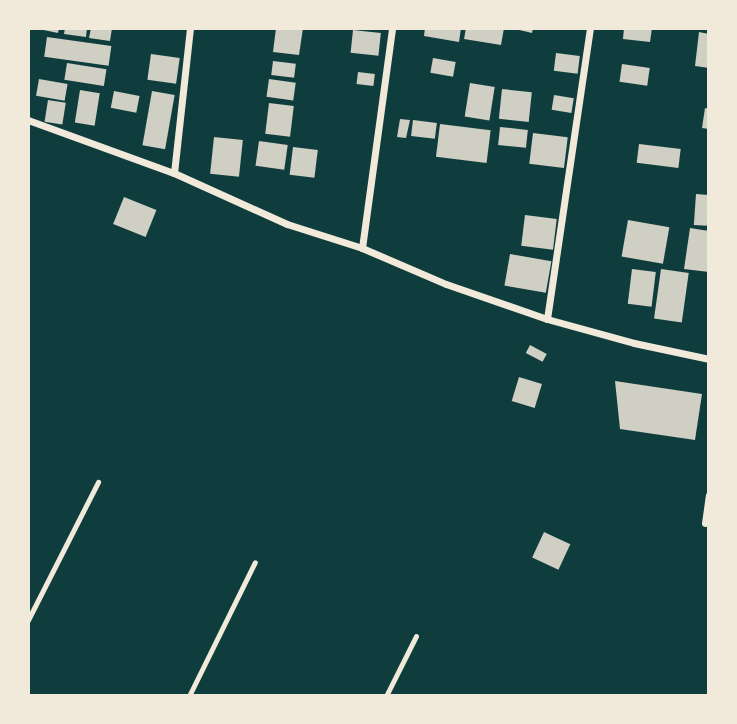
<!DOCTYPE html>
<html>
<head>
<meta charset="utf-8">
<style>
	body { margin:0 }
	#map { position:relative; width:737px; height:724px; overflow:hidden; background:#0f3d3e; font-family:Spectral,serif }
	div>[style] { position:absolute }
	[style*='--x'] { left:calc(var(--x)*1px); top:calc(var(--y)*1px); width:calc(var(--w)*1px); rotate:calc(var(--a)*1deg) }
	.building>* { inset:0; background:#cfcfc3; transform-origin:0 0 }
	.service>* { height:5px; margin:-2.5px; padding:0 2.5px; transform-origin:2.5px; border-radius:2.5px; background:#f1e9da }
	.minor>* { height:7px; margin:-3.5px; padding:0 3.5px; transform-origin:3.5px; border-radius:3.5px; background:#f1e9da }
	span { translate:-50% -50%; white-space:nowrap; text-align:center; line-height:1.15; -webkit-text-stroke:7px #f1e9da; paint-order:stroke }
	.frame { position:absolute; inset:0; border:30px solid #f1e9da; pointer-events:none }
</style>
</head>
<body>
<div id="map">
	<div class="building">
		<i style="clip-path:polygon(34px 28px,59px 28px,58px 33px)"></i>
		<i style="clip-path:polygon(65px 28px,87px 28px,86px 37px,64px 34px)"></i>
		<i style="clip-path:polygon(91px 28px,112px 28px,110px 41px,89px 38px)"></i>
		<i style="clip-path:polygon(276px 28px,303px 28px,299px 55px,273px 52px)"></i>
		<i style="clip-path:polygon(425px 28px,461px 28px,459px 42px,424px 36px)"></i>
		<i style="clip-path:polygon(466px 28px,504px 28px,501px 45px,464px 39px)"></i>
		<i style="clip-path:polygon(511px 28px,533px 28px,532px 33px)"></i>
		<i style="clip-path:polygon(624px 28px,652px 28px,650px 42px,623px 39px)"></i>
		<i style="left:353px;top:30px;width:28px;height:23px;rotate:6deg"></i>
		<i style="clip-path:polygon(699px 32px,709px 34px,709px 68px,695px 66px)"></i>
		<i style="left:47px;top:37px;width:65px;height:20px;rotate:8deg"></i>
		<i style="left:556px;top:53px;width:24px;height:18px;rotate:7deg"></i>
		<i style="left:151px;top:54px;width:29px;height:26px;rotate:8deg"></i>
		<i style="left:433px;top:58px;width:23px;height:15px;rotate:10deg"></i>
		<i style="left:273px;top:61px;width:23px;height:14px;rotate:7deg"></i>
		<i style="left:67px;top:63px;width:40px;height:17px;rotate:9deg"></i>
		<i style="left:622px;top:64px;width:28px;height:18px;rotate:8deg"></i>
		<i style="left:358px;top:72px;width:17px;height:12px;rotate:7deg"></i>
		<i style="left:39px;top:79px;width:29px;height:17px;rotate:10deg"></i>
		<i style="left:269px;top:79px;width:27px;height:18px;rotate:8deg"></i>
		<i style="left:470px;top:83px;width:25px;height:34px;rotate:9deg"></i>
		<i style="left:502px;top:89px;width:30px;height:30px;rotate:6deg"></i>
		<i style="left:80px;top:90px;width:20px;height:33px;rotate:9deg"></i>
		<i style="left:114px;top:91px;width:26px;height:17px;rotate:11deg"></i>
		<i style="left:152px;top:91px;width:23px;height:55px;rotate:10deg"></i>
		<i style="left:554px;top:95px;width:20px;height:15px;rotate:9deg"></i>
		<i style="left:48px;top:100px;width:18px;height:22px;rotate:9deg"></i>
		<i style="left:269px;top:103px;width:25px;height:31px;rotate:7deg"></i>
		<i style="clip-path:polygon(705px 108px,709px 109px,709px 129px,702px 128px)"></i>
		<i style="clip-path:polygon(400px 119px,410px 120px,406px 138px,397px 137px)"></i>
		<i style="left:413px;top:120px;width:24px;height:16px;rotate:7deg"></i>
		<i style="left:440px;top:124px;width:51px;height:33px;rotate:7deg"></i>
		<i style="left:500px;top:127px;width:28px;height:18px;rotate:6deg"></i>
		<i style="left:533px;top:133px;width:35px;height:31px;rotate:7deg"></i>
		<i style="left:214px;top:137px;width:29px;height:37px;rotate:6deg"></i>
		<i style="left:259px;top:141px;width:29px;height:25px;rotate:8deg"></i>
		<i style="left:639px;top:144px;width:42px;height:19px;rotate:7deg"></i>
		<i style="left:293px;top:147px;width:25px;height:28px;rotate:7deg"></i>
		<i style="left:696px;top:194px;width:13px;height:31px;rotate:4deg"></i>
		<i style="left:124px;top:197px;width:35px;height:29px;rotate:22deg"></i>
		<i style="left:525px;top:215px;width:32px;height:31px;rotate:7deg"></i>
		<i style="left:628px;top:220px;width:42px;height:37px;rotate:10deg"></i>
		<i style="clip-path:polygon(690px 228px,709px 231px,709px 272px,684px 269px)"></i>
		<i style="left:510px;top:254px;width:42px;height:32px;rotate:10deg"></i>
		<i style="left:632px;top:269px;width:24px;height:35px;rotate:7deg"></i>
		<i style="left:661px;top:269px;width:28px;height:50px;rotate:8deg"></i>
		<i style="left:530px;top:345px;width:19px;height:9px;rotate:28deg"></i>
		<i style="left:519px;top:377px;width:24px;height:25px;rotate:17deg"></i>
		<i style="clip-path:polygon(615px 381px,702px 394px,695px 440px,620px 429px)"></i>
		<i style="left:544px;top:532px;width:29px;height:28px;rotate:25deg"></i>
	</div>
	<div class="service">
		<i style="--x:28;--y:620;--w:155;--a:-63.1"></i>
		<i style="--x:189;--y:696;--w:149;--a:-63.8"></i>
		<i style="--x:386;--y:696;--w:67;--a:-63.4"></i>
	</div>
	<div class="minor">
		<i style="--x:28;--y:120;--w:155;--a:20"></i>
		<i style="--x:174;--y:173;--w:124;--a:24.3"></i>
		<i style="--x:287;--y:224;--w:79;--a:17.7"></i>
		<i style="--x:362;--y:248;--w:91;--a:23.2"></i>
		<i style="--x:446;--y:284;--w:107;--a:19.1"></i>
		<i style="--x:547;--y:319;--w:90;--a:15.4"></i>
		<i style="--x:634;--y:343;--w:77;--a:12"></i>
		<i style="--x:174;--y:173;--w:146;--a:-83.7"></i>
		<i style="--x:362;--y:248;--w:222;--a:-82.2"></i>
		<i style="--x:547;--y:319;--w:294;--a:-81.6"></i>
		<i style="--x:705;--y:523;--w:28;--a:-82"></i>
	</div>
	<div class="frame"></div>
</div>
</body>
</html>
